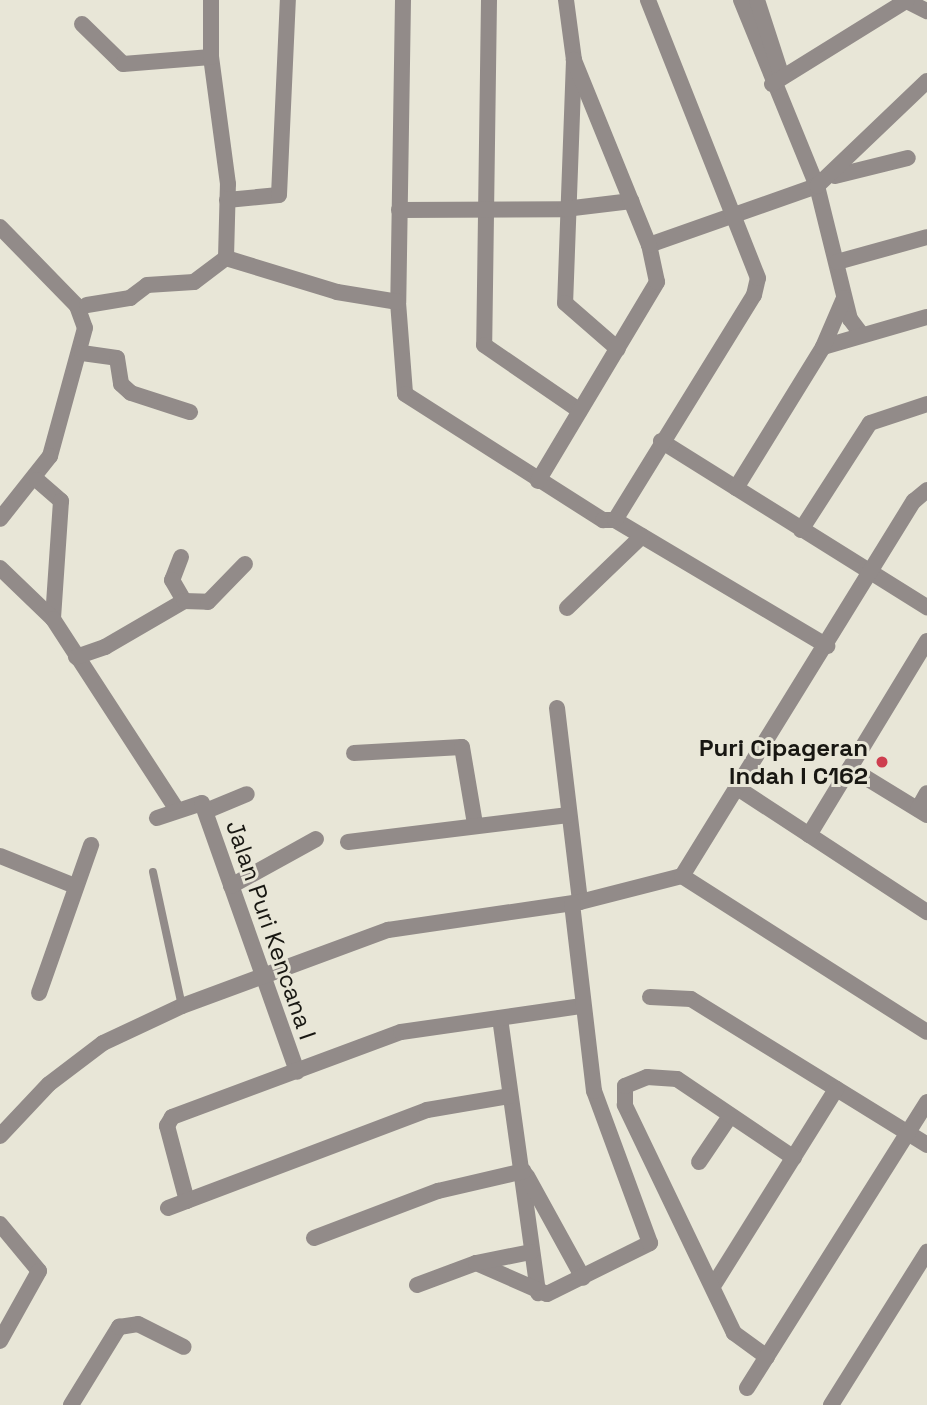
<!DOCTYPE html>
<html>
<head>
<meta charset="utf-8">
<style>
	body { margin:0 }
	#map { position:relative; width:927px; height:1405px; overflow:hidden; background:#e8e6d7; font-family:"Space Grotesk",sans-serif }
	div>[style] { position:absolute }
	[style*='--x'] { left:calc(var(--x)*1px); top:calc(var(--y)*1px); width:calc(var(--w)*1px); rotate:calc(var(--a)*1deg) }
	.lane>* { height:8px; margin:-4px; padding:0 4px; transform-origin:4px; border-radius:4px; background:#928b89 }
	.street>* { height:16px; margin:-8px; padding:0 8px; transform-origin:8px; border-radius:8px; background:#928b89 }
	.dots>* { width:19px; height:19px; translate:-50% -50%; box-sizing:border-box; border:4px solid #e8e6d7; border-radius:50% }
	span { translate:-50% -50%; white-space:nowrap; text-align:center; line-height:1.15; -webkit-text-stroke:6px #e8e6d7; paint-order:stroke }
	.poi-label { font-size:24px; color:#181712; font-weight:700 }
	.right { translate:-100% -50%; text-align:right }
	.street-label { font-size:24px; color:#181712 }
</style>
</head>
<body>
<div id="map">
	<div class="lane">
		<i style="--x:153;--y:872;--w:137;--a:77.8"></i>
	</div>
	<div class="street">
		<i style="--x:403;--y:0;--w:302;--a:90.9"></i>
		<i style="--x:398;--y:302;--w:92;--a:85.6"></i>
		<i style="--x:405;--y:394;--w:235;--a:32.5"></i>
		<i style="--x:603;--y:520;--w:12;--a:0"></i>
		<i style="--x:615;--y:520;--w:247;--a:30.7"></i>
		<i style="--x:489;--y:0;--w:345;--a:90.8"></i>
		<i style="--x:484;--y:345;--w:116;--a:34.5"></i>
		<i style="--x:566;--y:0;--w:61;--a:82.4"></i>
		<i style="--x:574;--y:60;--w:243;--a:92.1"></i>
		<i style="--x:565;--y:303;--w:70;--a:41"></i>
		<i style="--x:741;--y:0;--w:201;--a:67.8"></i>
		<i style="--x:817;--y:186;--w:137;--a:76.1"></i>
		<i style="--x:850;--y:319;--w:20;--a:53"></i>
		<i style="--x:757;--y:0;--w:81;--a:72"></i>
		<i style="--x:905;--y:0;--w:25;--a:27"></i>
		<i style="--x:82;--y:24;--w:57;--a:44.3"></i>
		<i style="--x:123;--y:64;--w:88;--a:-4.5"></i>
		<i style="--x:772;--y:84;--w:158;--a:-31.8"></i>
		<i style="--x:835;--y:176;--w:75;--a:-13.9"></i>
		<i style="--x:227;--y:200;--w:52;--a:-5.5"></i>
		<i style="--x:279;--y:195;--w:195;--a:-87.4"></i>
		<i style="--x:399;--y:210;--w:166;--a:-0.3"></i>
		<i style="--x:565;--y:209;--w:67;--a:-6.8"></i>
		<i style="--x:0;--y:227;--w:110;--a:45.7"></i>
		<i style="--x:77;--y:306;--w:23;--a:70"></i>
		<i style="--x:85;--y:328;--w:133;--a:105.3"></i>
		<i style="--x:50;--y:456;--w:80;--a:128.4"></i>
		<i style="--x:649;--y:245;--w:178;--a:-19.4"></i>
		<i style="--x:817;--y:186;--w:152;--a:-43.7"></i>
		<i style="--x:226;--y:258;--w:116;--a:17"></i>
		<i style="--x:337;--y:292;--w:62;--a:9.3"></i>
		<i style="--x:837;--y:262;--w:93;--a:-15.5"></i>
		<i style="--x:87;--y:305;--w:44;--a:-9.2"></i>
		<i style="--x:130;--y:298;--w:21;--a:-37"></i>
		<i style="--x:147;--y:285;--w:47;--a:-3.7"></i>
		<i style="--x:194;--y:282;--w:40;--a:-37"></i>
		<i style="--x:226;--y:258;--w:74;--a:-88.5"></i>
		<i style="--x:228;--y:184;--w:128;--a:-97.6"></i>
		<i style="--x:211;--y:57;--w:57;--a:-90"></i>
		<i style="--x:823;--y:347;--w:108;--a:-16.1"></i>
		<i style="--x:82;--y:353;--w:35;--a:8"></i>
		<i style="--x:117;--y:358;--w:26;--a:81"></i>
		<i style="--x:121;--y:384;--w:13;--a:42"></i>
		<i style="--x:131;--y:393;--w:62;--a:17.9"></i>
		<i style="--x:661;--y:441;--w:314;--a:32"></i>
		<i style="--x:37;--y:480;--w:32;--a:41"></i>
		<i style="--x:61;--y:501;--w:118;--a:93.9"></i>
		<i style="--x:538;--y:481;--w:232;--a:-59.1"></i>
		<i style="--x:657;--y:282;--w:38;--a:-102"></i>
		<i style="--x:649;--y:245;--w:200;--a:-112.1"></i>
		<i style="--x:736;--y:488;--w:166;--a:-58.3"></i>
		<i style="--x:823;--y:347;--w:53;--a:-66.8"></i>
		<i style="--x:615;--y:520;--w:264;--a:-58.3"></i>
		<i style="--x:754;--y:295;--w:17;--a:-77"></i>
		<i style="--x:758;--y:278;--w:299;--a:-111.6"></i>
		<i style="--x:801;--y:530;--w:127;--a:-57.2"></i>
		<i style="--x:870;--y:423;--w:60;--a:-18.4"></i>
		<i style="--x:181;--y:557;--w:25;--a:111"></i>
		<i style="--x:172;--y:580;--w:24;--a:60"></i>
		<i style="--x:0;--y:568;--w:74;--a:43.9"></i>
		<i style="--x:53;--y:619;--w:228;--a:57"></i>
		<i style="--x:567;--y:608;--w:104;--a:-43.8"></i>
		<i style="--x:76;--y:657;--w:31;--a:-19"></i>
		<i style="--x:105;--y:647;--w:91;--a:-30.2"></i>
		<i style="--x:184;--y:601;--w:24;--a:2"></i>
		<i style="--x:208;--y:602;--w:53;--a:-45.8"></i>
		<i style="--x:557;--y:708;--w:195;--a:83.2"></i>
		<i style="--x:354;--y:753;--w:108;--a:-3.2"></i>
		<i style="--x:462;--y:747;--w:78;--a:80.4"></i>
		<i style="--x:850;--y:768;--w:90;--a:31.4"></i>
		<i style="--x:739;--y:789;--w:225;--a:33.2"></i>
		<i style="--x:918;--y:809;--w:18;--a:-61"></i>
		<i style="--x:206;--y:811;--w:44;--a:-22.5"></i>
		<i style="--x:157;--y:818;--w:47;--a:-18.4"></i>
		<i style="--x:202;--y:803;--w:285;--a:70.5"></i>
		<i style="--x:809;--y:835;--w:227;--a:-58.7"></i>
		<i style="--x:348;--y:842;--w:222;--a:-7"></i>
		<i style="--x:0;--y:856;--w:81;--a:21.8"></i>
		<i style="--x:682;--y:876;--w:290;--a:32.5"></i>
		<i style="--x:231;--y:886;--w:97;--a:-28.9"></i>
		<i style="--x:39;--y:993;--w:157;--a:-70.6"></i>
		<i style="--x:650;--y:997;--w:41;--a:2.8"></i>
		<i style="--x:691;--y:999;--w:278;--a:31.7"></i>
		<i style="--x:500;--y:1018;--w:278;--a:82.1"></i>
		<i style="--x:0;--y:1136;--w:71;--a:-46.7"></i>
		<i style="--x:49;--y:1084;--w:68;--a:-37.2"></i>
		<i style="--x:103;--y:1043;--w:87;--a:-25.1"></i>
		<i style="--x:182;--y:1006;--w:220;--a:-20.3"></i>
		<i style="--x:388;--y:930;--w:194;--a:-8.3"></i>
		<i style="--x:580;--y:902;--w:105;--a:-14.3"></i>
		<i style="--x:682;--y:876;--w:441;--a:-58.3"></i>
		<i style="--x:914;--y:501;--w:17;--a:-40"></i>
		<i style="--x:699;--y:1162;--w:55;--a:-56"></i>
		<i style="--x:527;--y:1176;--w:116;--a:61.2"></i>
		<i style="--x:187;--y:1201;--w:78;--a:-104.9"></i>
		<i style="--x:167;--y:1126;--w:10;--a:-61"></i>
		<i style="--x:172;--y:1117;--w:244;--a:-20.4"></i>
		<i style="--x:401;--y:1032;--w:183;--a:-8.2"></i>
		<i style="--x:168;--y:1208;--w:277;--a:-20.7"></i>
		<i style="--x:427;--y:1110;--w:83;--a:-9.7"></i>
		<i style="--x:0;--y:1224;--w:61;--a:50.3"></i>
		<i style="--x:39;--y:1271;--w:80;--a:119.1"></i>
		<i style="--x:314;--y:1238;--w:133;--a:-20.8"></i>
		<i style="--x:438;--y:1191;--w:88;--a:-13.1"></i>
		<i style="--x:476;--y:1263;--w:77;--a:23.6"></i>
		<i style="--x:547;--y:1294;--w:115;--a:-26.3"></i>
		<i style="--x:650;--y:1243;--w:162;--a:-110.2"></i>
		<i style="--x:594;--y:1091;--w:188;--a:-96.7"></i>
		<i style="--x:715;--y:1283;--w:229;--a:-58"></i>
		<i style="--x:417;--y:1285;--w:63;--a:-20.4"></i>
		<i style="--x:476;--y:1263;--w:56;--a:-11.3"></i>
		<i style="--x:767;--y:1357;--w:41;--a:-144"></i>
		<i style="--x:734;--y:1333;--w:253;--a:-115.6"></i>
		<i style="--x:625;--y:1105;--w:19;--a:-90"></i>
		<i style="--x:625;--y:1086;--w:24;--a:-22"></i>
		<i style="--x:647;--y:1077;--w:30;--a:4"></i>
		<i style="--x:677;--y:1079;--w:141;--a:34"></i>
		<i style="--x:747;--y:1388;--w:338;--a:-57.8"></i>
		<i style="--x:71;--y:1405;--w:92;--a:-58.4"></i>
		<i style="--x:119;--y:1327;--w:19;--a:-9"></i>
		<i style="--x:138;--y:1324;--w:51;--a:26.6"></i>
		<i style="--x:831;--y:1405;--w:181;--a:-57.9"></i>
	</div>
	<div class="dots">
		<i style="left:882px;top:762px;background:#ce3e4f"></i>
	</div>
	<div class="poi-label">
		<span class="right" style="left:868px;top:762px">Puri Cipageran<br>Indah I C162</span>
	</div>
	<div class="street-label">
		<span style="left:271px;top:930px;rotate:71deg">Jalan Puri Kencana I</span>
	</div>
</div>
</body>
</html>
